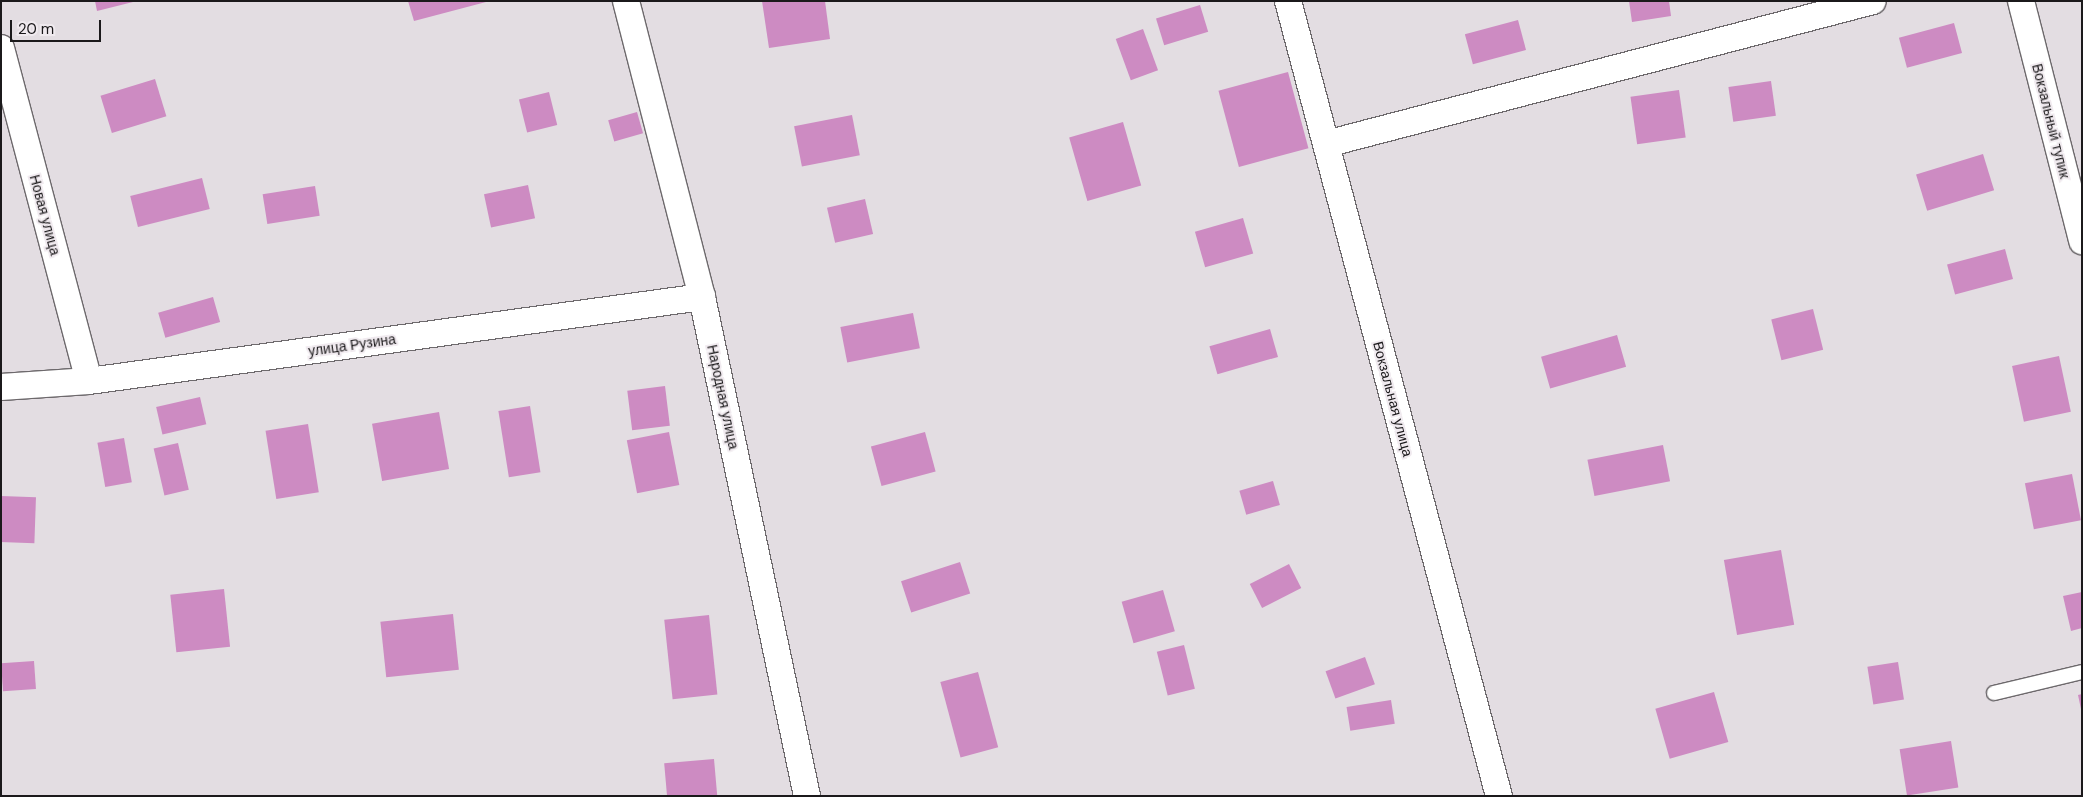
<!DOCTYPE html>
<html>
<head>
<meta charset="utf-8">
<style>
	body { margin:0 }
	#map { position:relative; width:2083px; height:797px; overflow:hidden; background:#e3dde2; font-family:"DM Sans",sans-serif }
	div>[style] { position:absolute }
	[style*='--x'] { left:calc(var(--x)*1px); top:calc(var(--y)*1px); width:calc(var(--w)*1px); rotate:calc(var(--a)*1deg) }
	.building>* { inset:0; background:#cd8bc2; transform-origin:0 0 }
	.roads { filter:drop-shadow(1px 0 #6d696c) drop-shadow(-1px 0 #6d696c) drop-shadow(0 1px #6d696c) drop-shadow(0 -1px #6d696c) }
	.lane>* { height:14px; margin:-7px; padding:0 7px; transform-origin:7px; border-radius:7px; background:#fff }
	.street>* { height:26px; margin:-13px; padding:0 13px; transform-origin:13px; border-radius:13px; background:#fff }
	span { translate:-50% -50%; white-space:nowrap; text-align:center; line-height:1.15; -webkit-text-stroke:4px #f0eaef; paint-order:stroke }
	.street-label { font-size:14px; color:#1b191b }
	.frame { position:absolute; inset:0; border:2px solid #1b191b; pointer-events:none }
	.scale { position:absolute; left:10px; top:20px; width:91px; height:22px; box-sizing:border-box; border:2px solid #1b191b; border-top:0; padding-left:6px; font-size:15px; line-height:18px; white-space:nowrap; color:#1b191b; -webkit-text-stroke:4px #f0eaef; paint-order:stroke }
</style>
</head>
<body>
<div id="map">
	<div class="building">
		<i style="clip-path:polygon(95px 1px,133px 1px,133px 2px,97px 11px)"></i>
		<i style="clip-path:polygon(408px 1px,486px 1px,486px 2px,414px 21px)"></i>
		<i style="clip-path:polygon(762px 1px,825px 1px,830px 39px,769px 48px)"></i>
		<i style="clip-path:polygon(1629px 1px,1669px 1px,1671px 16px,1632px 22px)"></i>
		<i style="left:1200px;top:5px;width:28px;height:46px;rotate:73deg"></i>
		<i style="left:1518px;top:20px;width:31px;height:55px;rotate:75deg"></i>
		<i style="left:1954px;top:23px;width:31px;height:57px;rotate:75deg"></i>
		<i style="left:1143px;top:29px;width:44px;height:29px;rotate:70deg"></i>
		<i style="left:1288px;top:72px;width:79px;height:72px;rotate:75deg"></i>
		<i style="left:155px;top:79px;width:39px;height:57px;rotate:73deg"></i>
		<i style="left:1771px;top:81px;width:35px;height:43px;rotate:82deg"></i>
		<i style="left:1679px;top:90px;width:48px;height:49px;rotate:82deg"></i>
		<i style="left:549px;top:92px;width:34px;height:31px;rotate:76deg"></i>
		<i style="left:637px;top:112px;width:22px;height:30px;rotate:74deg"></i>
		<i style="left:852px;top:115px;width:41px;height:59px;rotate:79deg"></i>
		<i style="left:1123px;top:122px;width:66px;height:56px;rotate:74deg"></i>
		<i style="left:1983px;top:154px;width:38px;height:70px;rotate:73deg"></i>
		<i style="left:202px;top:178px;width:32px;height:74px;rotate:76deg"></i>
		<i style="left:528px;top:185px;width:34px;height:45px;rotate:78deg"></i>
		<i style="left:315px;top:186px;width:30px;height:53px;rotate:81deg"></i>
		<i style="left:865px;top:199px;width:36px;height:39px;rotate:77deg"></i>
		<i style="left:1243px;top:218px;width:37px;height:50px;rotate:74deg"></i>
		<i style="left:2005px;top:249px;width:31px;height:60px;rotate:75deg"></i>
		<i style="left:213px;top:297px;width:26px;height:57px;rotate:74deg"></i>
		<i style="left:1813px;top:309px;width:42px;height:43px;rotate:76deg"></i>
		<i style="left:913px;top:313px;width:36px;height:74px;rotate:79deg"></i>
		<i style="left:1270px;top:329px;width:29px;height:63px;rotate:74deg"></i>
		<i style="left:1617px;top:335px;width:33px;height:79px;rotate:74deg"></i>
		<i style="left:2059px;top:356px;width:57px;height:48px;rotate:78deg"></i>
		<i style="left:665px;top:386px;width:40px;height:38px;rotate:83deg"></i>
		<i style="left:200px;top:397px;width:28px;height:45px;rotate:77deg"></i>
		<i style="left:530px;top:406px;width:67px;height:32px;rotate:81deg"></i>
		<i style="left:439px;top:412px;width:58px;height:68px;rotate:80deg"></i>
		<i style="left:308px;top:424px;width:69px;height:43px;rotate:81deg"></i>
		<i style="left:669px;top:432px;width:54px;height:43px;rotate:79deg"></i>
		<i style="left:925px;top:432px;width:41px;height:56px;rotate:75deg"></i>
		<i style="left:124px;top:438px;width:45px;height:27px;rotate:80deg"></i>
		<i style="left:178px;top:443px;width:48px;height:25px;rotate:77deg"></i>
		<i style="left:1663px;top:445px;width:37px;height:77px;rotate:79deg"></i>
		<i style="left:2072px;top:474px;width:47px;height:48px;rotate:79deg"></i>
		<i style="left:1273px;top:481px;width:25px;height:35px;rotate:74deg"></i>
		<i style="left:1px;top:496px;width:35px;height:46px;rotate:2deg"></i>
		<i style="left:1781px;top:550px;width:76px;height:58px;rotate:80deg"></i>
		<i style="left:960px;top:562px;width:33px;height:62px;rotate:72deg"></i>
		<i style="left:1289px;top:564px;width:27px;height:44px;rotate:63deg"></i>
		<i style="left:224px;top:589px;width:58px;height:54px;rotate:84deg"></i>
		<i style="left:1163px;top:590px;width:43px;height:43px;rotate:74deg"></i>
		<i style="clip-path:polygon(2082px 592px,2082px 628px,2071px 631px,2063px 596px)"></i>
		<i style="left:453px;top:614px;width:56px;height:73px;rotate:84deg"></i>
		<i style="left:709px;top:615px;width:80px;height:45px;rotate:84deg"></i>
		<i style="left:1184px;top:645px;width:45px;height:28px;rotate:76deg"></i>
		<i style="left:1365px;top:657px;width:29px;height:42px;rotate:70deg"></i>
		<i style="left:34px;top:661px;width:28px;height:33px;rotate:86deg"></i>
		<i style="left:1898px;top:662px;width:38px;height:31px;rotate:81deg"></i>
		<i style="left:978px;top:672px;width:78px;height:39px;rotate:75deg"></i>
		<i style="left:1714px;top:692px;width:52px;height:61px;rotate:74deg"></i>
		<i style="clip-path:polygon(2082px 694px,2082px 709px,2081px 709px,2078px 695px)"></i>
		<i style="left:1391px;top:700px;width:24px;height:45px;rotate:81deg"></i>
		<i style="left:1951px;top:741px;width:47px;height:52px;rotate:81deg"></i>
		<i style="left:714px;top:759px;width:37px;height:50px;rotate:85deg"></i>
	</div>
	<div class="roads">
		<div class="lane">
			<i style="--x:1994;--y:693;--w:90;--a:-13.4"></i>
		</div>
		<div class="street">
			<i style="--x:626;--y:1;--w:306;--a:75.6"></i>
			<i style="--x:702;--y:297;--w:510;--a:78.12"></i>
			<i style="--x:1288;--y:1;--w:823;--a:75.14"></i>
			<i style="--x:2021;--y:1;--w:248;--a:75.7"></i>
			<i style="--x:1;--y:48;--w:344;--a:75.2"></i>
			<i style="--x:1326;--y:144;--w:565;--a:-14.65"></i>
			<i style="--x:1;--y:387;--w:88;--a:-3.9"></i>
			<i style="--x:89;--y:381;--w:619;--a:-7.8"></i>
		</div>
	</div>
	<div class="street-label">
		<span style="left:2051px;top:121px;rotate:76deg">Вокзальный тупик</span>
		<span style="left:45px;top:215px;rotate:75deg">Новая улица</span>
		<span style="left:352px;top:345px;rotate:-8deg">улица Рузина</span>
		<span style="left:723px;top:397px;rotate:78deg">Народная улица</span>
		<span style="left:1393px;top:399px;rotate:75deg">Вокзальная улица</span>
	</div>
	<div class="frame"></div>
	<div class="scale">20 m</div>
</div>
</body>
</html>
